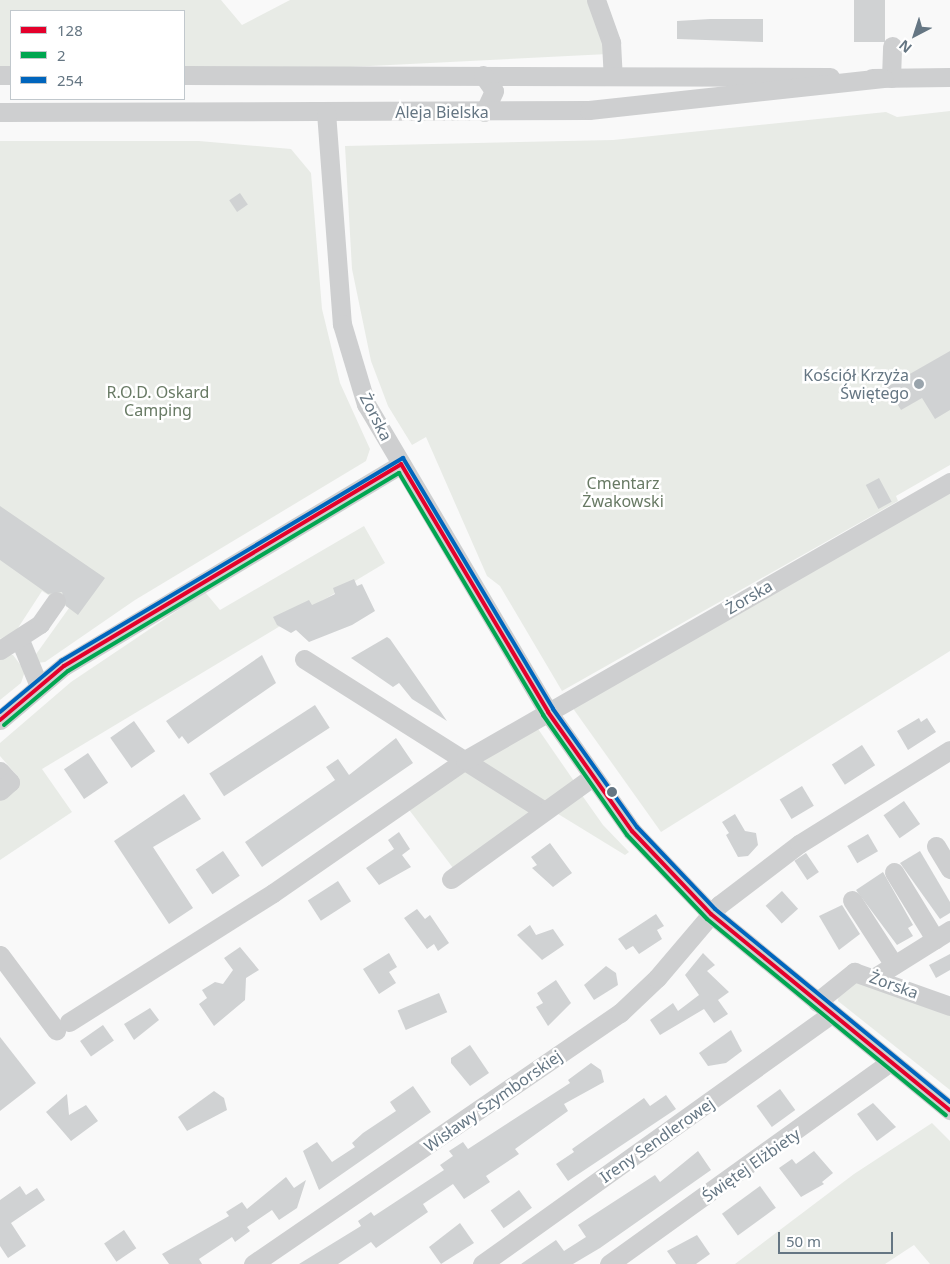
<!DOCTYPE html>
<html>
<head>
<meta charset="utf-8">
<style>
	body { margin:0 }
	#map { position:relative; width:950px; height:1264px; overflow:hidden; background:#f9f9f9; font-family:"Noto Sans",sans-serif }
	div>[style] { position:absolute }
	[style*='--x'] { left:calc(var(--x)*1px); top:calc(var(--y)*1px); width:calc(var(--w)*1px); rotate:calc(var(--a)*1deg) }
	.green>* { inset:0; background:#e8ebe6 }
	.building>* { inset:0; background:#d0d2d3; transform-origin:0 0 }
	.minor>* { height:19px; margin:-9.5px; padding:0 9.5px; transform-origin:9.5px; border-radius:9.5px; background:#cecfd0 }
	.bus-1>* { height:4px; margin:-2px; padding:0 2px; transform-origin:2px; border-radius:2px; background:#e4002b }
	.bus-2>* { height:4px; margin:-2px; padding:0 2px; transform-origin:2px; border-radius:2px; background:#00a651 }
	.bus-3>* { height:4px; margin:-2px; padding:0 2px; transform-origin:2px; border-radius:2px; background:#0065bd }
	.dots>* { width:14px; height:14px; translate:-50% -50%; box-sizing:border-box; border:2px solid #fff; border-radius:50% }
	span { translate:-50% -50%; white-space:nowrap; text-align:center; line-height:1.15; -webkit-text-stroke:5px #fff; paint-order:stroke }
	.street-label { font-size:16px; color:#657683 }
	.poi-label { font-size:16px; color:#657683 }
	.right { translate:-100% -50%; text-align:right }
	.park-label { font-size:16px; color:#687a64 }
	.legend { position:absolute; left:10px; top:10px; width:175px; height:90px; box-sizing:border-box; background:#fff; border:1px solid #c1c8cd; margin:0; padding:6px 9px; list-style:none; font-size:15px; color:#657683 }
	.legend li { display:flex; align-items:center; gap:10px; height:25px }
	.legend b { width:25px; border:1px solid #c1c8cd }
	.north { position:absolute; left:890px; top:10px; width:50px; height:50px; -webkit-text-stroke:4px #fff; paint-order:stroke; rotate:220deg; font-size:14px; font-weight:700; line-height:20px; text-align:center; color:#657683 }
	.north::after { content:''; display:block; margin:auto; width:18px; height:22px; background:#657683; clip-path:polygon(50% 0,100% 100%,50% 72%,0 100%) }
	.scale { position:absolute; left:778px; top:1232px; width:115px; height:22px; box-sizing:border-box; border:2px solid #657683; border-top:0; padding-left:6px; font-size:15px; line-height:18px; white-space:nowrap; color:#657683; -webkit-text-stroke:4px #fff; paint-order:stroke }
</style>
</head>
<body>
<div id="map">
	<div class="green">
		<i style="clip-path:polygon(0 0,221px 0,242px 25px,290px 0,589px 0,608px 54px,310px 69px,184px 69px,184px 11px,11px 11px,11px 68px,0 68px)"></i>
		<i style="clip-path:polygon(950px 111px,950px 465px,896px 496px,898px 501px,562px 691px,500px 586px,487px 576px,426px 437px,412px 445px,388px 406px,371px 361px,352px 269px,345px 146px,613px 140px,886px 112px,897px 117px)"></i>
		<i style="clip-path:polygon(0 141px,199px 141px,291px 149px,311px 173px,322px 309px,340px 383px,370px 449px,366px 461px,135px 600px,45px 662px,37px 663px,34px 657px,69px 608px,42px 591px,16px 631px,0 639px)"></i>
		<i style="clip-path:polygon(950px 490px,950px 651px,661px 832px,572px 707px)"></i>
		<i style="clip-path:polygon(364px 526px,385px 563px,42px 769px,72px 812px,0 860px,0 796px,19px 778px,0 756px,0 743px,71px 682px,205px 592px,220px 610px)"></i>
		<i style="clip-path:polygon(0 655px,13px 655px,25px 671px,21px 683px,0 700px)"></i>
		<i style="clip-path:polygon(534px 723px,576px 784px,543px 805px,473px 760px)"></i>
		<i style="clip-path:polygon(465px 767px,534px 811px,453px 868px,407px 807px)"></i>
		<i style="clip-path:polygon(579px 791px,603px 825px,629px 852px,625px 855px,550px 809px)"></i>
		<i style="clip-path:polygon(854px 978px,950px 1013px,950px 1090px,838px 1001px,839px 993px)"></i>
		<i style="clip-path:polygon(932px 1123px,950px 1141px,950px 1264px,930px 1264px,914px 1245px,885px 1264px,735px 1264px,854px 1174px)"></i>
	</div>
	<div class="building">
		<i style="left:854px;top:0;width:31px;height:42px"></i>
		<i style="clip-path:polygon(710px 19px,763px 19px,763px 42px,677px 39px,677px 21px)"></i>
		<i style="left:240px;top:193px;width:14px;height:13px;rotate:56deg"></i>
		<i style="clip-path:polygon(950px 351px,950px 410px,935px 419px,922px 398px,901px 410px,887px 387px)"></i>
		<i style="left:879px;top:478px;width:27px;height:15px;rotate:62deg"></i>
		<i style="clip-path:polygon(0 506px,105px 578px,78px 615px,66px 606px,62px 592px,48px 594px,0 560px)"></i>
		<i style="clip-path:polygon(354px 579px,357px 586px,362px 584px,375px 611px,352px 625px,309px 642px,296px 630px,291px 633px,277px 625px,273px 617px,309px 600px,312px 605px,323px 600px,335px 594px,333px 588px)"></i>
		<i style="clip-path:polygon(387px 637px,390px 639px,447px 721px,412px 699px,399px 683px,393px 687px,351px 658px)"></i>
		<i style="clip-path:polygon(262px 655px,276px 683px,188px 744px,182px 736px,179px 739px,166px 721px)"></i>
		<i style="left:315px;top:705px;width:27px;height:126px;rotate:57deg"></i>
		<i style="clip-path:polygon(919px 718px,921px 722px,927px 718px,936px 732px,908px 750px,897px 731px)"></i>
		<i style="left:134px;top:721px;width:37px;height:29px;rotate:55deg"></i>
		<i style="clip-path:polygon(396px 738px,413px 763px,262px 867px,245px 842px,335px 780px,326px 767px,338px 759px,349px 775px)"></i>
		<i style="left:862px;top:745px;width:24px;height:36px;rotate:57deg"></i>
		<i style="left:88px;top:753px;width:36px;height:29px;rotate:56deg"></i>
		<i style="left:802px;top:786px;width:23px;height:26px;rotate:59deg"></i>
		<i style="clip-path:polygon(184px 794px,201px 819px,153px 847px,193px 908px,169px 924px,114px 841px)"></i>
		<i style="left:904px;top:801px;width:28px;height:25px;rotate:55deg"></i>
		<i style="clip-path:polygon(735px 814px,745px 831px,756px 833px,758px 845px,748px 856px,738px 857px,726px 835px,729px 833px,722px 822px)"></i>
		<i style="clip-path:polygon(399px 832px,410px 849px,402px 855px,411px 867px,379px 885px,366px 868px,394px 849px,388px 840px)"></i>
		<i style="left:868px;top:834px;width:20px;height:24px;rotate:60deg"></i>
		<i style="clip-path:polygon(550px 843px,572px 873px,553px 887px,532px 868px,537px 865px,531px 857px)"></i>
		<i style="left:223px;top:851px;width:30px;height:33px;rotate:56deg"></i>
		<i style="clip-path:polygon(920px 851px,950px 902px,950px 913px,940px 919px,900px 863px)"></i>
		<i style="left:806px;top:853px;width:23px;height:14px;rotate:56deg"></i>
		<i style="clip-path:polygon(883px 872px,913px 925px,908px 928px,913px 936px,897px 945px,856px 890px)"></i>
		<i style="left:338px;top:881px;width:24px;height:36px;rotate:57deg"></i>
		<i style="left:782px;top:891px;width:24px;height:22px;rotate:48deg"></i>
		<i style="clip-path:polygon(842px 905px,860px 934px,839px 950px,819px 916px)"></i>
		<i style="clip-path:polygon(417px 909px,425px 919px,430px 915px,449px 943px,438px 951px,434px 944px,427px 949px,404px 918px)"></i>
		<i style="clip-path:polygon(656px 914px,664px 926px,657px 930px,662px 939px,639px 954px,633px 946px,626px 950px,618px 939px)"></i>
		<i style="clip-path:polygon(530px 925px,536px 935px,553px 929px,564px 945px,542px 960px,517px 935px)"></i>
		<i style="clip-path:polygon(240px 947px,259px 970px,246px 978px,245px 1000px,214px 1026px,199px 1004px,207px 998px,202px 990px,215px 982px,223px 984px,233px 970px,224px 958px)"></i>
		<i style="clip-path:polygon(389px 953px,397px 967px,389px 972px,396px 983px,379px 994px,363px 969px)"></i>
		<i style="clip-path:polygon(703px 953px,715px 965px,707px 971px,729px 992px,718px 1000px,728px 1014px,714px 1023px,704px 1009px,660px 1035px,650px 1020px,673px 1003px,678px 1011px,699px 995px,685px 975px)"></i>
		<i style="clip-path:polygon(950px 954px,950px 970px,936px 978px,929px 965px)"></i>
		<i style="clip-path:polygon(606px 966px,616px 973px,618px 985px,594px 1000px,584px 985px)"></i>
		<i style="clip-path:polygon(556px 980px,571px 1003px,548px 1026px,536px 1007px,543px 1003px,537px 993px)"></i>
		<i style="left:439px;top:993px;width:21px;height:45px;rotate:67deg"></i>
		<i style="clip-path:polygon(150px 1008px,159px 1020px,134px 1040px,124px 1024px)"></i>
		<i style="left:103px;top:1025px;width:19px;height:28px;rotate:55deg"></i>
		<i style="clip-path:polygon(731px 1030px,742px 1051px,726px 1063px,708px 1066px,699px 1053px)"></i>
		<i style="clip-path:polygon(0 1037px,36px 1083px,0 1111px)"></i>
		<i style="clip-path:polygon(470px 1045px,489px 1073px,470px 1086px,451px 1063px,451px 1058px)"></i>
		<i style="clip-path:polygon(591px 1063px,601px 1070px,604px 1082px,564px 1104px,568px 1111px,515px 1149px,519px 1154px,486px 1176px,490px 1182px,464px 1199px,453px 1184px,423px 1204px,428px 1212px,376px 1248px,371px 1242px,338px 1264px,299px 1264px,361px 1226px,358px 1221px,371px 1212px,374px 1216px,444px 1170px,440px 1165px,453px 1156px,449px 1151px,463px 1142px,468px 1149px,570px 1083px,568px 1080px)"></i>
		<i style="clip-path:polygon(413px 1086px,431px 1112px,319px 1190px,303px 1151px,317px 1142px,332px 1162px,355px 1147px,352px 1143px,363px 1133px,396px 1111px,390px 1102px)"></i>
		<i style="left:780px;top:1089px;width:26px;height:29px;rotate:54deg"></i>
		<i style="clip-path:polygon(214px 1091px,224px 1098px,227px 1110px,187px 1131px,178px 1117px)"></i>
		<i style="clip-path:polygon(67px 1094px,69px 1115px,86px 1105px,98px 1121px,71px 1141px,46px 1112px)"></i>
		<i style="clip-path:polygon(666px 1095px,676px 1109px,568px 1181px,556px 1164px,574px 1152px,572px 1149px,644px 1098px,650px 1106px)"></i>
		<i style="clip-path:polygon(873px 1103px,896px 1127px,877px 1141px,857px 1114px)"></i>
		<i style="clip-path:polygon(698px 1151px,711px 1170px,600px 1248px,573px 1264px,521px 1264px,556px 1240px,564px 1251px,586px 1237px,578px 1225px,655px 1175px,660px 1182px)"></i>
		<i style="clip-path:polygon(814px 1151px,833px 1173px,822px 1182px,824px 1184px,801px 1197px,779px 1168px,792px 1159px,796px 1164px)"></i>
		<i style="clip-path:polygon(286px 1177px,294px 1188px,306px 1180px,297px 1208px,279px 1220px,272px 1210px,247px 1227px,250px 1231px,235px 1242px,232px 1237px,199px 1259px,202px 1264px,169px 1264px,162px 1254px,229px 1216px,226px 1212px,242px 1202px,247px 1209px)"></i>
		<i style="clip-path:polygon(20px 1186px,26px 1195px,37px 1188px,45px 1200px,11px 1223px,26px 1246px,8px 1258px,0 1246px,0 1200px)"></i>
		<i style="left:760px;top:1186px;width:27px;height:47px;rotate:54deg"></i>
		<i style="left:519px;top:1190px;width:22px;height:35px;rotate:54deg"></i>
		<i style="clip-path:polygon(460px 1223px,474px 1243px,441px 1264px,429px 1247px)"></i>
		<i style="left:124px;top:1230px;width:22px;height:24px;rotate:56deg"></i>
		<i style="clip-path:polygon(697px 1235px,710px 1254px,696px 1264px,676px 1264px,667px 1251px)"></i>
	</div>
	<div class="minor">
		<i style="--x:596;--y:0;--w:45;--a:70.3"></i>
		<i style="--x:611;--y:42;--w:33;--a:87"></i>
		<i style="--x:0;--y:75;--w:11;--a:0"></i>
		<i style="--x:184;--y:75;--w:646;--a:0.18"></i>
		<i style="--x:483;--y:75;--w:19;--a:55"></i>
		<i style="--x:494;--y:91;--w:23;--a:115"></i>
		<i style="--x:872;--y:78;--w:78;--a:-0.7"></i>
		<i style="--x:891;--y:78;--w:32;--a:-88"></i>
		<i style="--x:0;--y:112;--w:589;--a:-0.19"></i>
		<i style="--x:589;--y:110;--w:296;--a:-6.2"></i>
		<i style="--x:326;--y:112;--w:213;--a:85.7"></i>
		<i style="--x:342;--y:324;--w:84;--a:73.3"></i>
		<i style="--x:366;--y:404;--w:358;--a:59.4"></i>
		<i style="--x:548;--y:712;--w:146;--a:54.8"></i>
		<i style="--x:632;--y:831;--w:115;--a:46.4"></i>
		<i style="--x:711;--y:914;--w:309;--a:39.4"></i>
		<i style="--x:20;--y:640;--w:50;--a:67.6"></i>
		<i style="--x:0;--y:650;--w:48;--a:-33"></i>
		<i style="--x:40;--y:624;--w:28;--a:-55"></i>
		<i style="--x:304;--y:659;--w:283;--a:32.3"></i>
		<i style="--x:0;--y:720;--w:84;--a:-40.2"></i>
		<i style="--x:64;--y:666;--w:393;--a:-30.9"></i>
		<i style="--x:0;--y:771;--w:15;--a:48"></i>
		<i style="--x:10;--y:782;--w:13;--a:138"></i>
		<i style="--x:936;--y:846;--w:27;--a:59"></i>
		<i style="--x:894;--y:872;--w:79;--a:58.5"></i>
		<i style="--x:451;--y:879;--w:173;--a:-35.8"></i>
		<i style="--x:852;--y:900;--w:77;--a:57.1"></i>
		<i style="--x:0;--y:955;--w:94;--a:53.3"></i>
		<i style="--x:875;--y:977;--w:89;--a:-32.1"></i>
		<i style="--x:817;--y:1002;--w:48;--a:-39"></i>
		<i style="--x:854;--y:972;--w:102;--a:19.5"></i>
		<i style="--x:69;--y:1022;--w:241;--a:-32.3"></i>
		<i style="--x:273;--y:893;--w:234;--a:-34.7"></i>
		<i style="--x:465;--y:760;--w:559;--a:-29.82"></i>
		<i style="--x:253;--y:1264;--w:445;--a:-34.4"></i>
		<i style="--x:620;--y:1013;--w:51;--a:-43.4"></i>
		<i style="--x:657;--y:978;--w:96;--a:-49.7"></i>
		<i style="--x:719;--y:905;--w:101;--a:-37.3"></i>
		<i style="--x:799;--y:844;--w:178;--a:-31.9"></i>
		<i style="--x:482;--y:1264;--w:429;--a:-35.6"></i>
		<i style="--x:609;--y:1264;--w:346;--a:-35.7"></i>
	</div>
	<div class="bus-1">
		<i style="--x:401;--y:464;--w:288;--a:59.3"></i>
		<i style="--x:548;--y:712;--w:146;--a:54.8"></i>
		<i style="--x:632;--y:831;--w:115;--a:46.4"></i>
		<i style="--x:711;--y:914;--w:309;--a:39.4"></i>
		<i style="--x:0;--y:720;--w:84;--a:-40.2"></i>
		<i style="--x:64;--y:666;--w:393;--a:-30.9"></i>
	</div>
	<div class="bus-2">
		<i style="--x:4;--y:725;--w:84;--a:-40.2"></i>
		<i style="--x:68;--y:671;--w:386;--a:-30.9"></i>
		<i style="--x:399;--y:473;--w:282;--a:59.2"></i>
		<i style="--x:543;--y:715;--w:146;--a:55"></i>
		<i style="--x:627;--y:835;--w:116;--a:46.4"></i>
		<i style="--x:707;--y:919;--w:309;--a:39.4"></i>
	</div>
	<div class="bus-3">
		<i style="--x:0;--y:712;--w:80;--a:-39.9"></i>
		<i style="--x:61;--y:661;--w:398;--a:-30.7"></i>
		<i style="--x:403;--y:458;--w:292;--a:59.1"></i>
		<i style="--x:553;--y:709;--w:145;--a:54.6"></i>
		<i style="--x:637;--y:827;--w:113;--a:46.4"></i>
		<i style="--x:715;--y:909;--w:304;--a:39.4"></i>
	</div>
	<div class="dots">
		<i style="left:919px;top:384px;background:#99a4ac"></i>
		<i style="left:612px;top:792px;background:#657683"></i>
	</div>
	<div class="street-label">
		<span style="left:442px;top:112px">Aleja Bielska</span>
		<span style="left:376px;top:417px;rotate:63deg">Żorska</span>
		<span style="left:749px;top:597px;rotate:-30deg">Żorska</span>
		<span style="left:894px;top:985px;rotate:20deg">Żorska</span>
		<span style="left:493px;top:1101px;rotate:-35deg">Wisławy Szymborskiej</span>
		<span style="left:657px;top:1140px;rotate:-35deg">Ireny Sendlerowej</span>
		<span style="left:751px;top:1165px;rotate:-35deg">Świętej Elżbiety</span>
	</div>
	<div class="poi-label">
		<span class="right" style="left:909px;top:384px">Kościół Krzyża<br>Świętego</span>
	</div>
	<div class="park-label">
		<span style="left:158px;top:401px">R.O.D. Oskard<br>Camping</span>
		<span style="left:623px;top:492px">Cmentarz<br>Żwakowski</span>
	</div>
	<ul class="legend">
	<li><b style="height:6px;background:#e4002b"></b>128</li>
	<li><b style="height:6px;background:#00a651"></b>2</li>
	<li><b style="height:6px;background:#0065bd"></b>254</li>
	</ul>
	<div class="north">N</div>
	<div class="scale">50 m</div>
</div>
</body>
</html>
